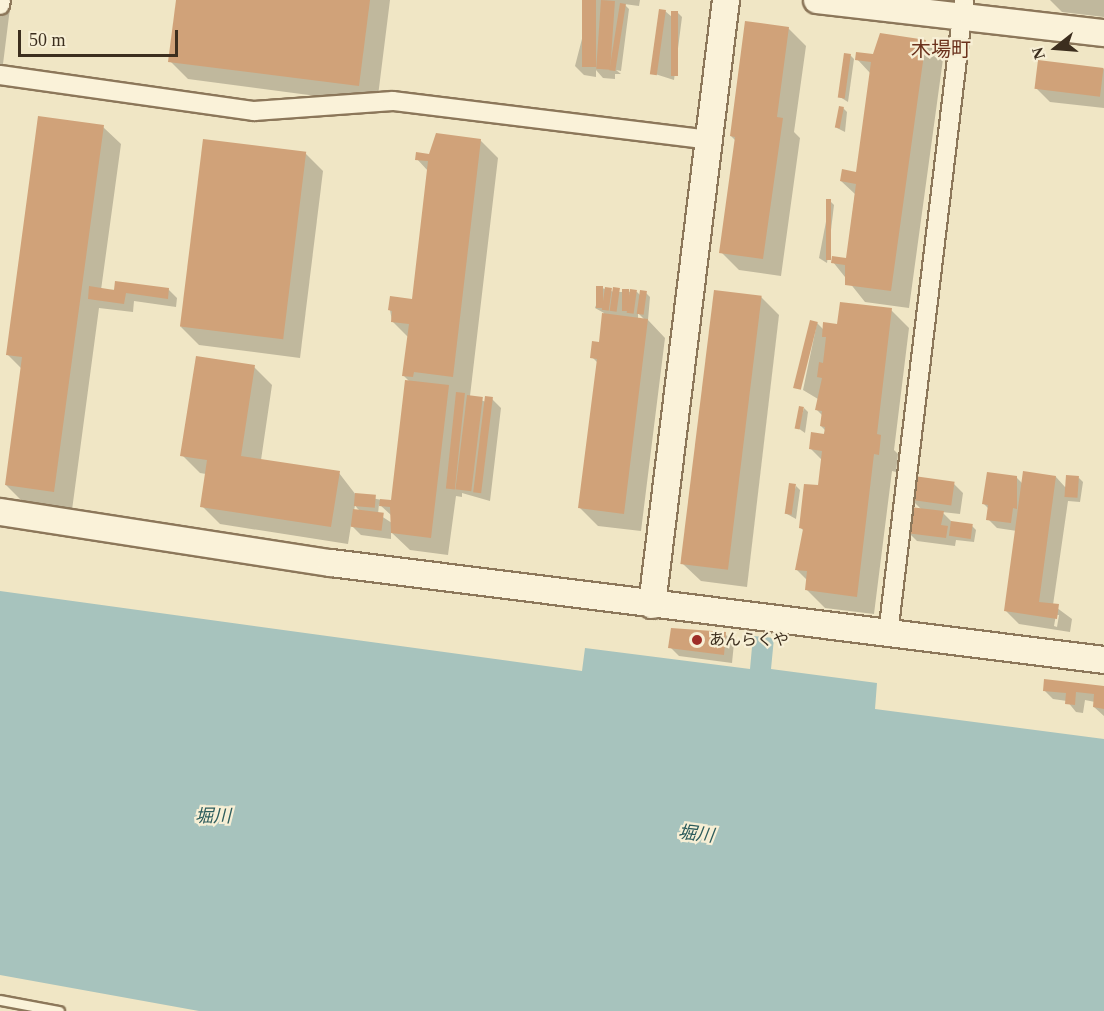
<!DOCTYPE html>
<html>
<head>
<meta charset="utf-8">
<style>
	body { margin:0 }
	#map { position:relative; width:1104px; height:1011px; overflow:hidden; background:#f0e6c5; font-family:"Times New Roman","Noto Sans JP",serif }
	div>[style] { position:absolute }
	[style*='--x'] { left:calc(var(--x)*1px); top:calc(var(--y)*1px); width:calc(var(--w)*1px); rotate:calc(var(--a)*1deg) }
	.water>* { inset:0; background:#a7c3bd }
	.shadow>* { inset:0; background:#0003 }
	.building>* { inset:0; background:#d0a279; transform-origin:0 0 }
	.roads { filter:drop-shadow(2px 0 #8c775a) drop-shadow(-2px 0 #8c775a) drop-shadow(0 2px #8c775a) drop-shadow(0 -2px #8c775a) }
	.lane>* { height:9px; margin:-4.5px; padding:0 4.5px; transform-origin:4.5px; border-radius:4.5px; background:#faf2d9 }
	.street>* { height:18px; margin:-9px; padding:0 9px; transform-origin:9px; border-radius:9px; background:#faf2d9 }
	.secondary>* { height:26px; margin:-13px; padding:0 13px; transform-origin:13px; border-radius:13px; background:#faf2d9 }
	.dots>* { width:16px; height:16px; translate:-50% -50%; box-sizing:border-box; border:3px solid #f7efd5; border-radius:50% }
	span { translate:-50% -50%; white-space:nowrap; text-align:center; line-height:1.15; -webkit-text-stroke:4.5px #f7efd5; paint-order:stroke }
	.poi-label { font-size:16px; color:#3c2e1e }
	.left { translate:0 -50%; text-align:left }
	.water-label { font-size:18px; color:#2d5c5c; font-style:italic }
	.quarter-label { font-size:20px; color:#6a311c }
	.north { position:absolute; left:1026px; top:18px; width:60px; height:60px; -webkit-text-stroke:4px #f7efd5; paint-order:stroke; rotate:253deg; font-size:16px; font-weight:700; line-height:24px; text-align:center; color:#3c2e1e }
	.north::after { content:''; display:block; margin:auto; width:21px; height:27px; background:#3c2e1e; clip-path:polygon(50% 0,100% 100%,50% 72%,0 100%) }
	.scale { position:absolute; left:18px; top:30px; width:160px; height:27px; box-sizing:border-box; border:3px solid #3c2e1e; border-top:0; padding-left:8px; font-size:18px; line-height:21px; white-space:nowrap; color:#3c2e1e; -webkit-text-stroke:4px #f7efd5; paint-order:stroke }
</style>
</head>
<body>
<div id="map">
	<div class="water">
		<i style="clip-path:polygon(0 591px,582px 671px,585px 648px,750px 669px,753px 636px,774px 638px,771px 669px,877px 683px,875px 709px,1104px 739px,1104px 1011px,199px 1011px,0 975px)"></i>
	</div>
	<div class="shadow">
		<i style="clip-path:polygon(0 0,11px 0,2px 72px,0 72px)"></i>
		<i style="clip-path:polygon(177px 0,390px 0,377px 104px,188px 79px,170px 61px)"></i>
		<i style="clip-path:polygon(592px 0,640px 0,639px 6px,624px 4px,629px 9px,621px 71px,616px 70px,621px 74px,615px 74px,615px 79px,603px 78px,596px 70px,596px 77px,584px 75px,575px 66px)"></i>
		<i style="clip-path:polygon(903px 0,956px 0,956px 7px)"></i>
		<i style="clip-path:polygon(1050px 0,1104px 0,1104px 17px,1062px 12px)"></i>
		<i style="clip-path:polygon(665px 11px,672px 17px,678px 13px,682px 17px,674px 80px,652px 73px)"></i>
		<i style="clip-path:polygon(788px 28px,806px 46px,794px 132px,800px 138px,781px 276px,739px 270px,721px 252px,736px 141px,731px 136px)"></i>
		<i style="clip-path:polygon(925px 41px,943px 59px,909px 308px,865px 302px,833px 262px,847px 259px,855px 194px,841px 181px,858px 173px,871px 74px,857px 59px)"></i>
		<i style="clip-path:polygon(850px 55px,854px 59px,848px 102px,840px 97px)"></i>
		<i style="clip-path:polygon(1104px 69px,1104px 108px,1050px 102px,1036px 88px)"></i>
		<i style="clip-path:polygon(843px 108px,847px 112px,845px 132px,837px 128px)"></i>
		<i style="clip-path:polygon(103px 127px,121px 144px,101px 290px,168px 289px,177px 298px,176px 307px,134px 301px,133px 312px,99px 308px,72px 510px,24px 503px,6px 485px,22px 369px,7px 354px)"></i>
		<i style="clip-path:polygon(evenodd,480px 140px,498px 158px,470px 396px,486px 402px,492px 399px,501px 408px,490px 501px,462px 493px,462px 497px,456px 496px,448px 555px,410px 550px,391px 532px,391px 539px,361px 535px,351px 525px,348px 544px,220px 524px,202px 506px,206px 474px,200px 473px,182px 455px,254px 367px,272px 385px,261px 460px,339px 473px,356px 495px,392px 502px,410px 382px,404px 376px,408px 337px,392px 321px,390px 310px,413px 301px,428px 171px,417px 159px,480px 140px,379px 504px,392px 516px,392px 523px,378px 514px,379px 504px,480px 140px,355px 505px,357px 508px,361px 512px,354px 511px,355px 505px)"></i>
		<i style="clip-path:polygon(305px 153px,323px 171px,300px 358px,199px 345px,181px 327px)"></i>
		<i style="clip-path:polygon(830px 201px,834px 205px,827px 263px,819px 258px)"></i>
		<i style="clip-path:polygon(evenodd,602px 288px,614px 292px,637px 292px,641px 296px,646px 293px,650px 297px,648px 320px,665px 338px,641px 531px,598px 526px,580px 508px,598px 363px,592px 357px,600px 344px,604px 313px,595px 308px,602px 288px,638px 313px,645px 320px,638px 319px,638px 313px)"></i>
		<i style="clip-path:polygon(761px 297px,779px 315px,747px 587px,701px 581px,683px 564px)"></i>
		<i style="clip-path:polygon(891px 310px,909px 328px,894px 450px,898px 454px,896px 472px,892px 471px,874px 614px,825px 608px,807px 590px,808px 581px,796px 569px,804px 531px,801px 528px,819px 487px,822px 460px,811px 449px,826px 431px,821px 426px,823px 416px,816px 409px,818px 399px,803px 390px,817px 323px,824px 330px)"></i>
		<i style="clip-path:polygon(804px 408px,808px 412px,805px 433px,798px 428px)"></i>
		<i style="clip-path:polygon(evenodd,1056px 477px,1065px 487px,1079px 478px,1083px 482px,1080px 502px,1068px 501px,1053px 605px,1072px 619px,1070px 632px,1019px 624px,1006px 611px,1017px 531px,997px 528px,988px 519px,989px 509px,984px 504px,1017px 478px,1023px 484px,1056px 477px,1056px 615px,1059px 615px,1057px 627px,1054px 626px,1056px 615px)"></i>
		<i style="clip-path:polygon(954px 484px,963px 493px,960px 514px,942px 512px,952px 522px,972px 526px,976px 530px,974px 542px,956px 540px,955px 546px,917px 541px,908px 532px,922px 510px,912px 500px)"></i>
		<i style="clip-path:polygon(796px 486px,800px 490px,796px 519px,787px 514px)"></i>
		<i style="clip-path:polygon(725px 634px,734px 643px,732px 663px,679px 656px,670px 647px)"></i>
		<i style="clip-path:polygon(1104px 687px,1104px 716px,1094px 707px,1095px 702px,1085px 700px,1083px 713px,1076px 712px,1067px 701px,1053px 699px,1044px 690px)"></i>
	</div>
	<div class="building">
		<i style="clip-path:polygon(176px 0,370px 0,359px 86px,168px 62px)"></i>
		<i style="left:582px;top:0;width:14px;height:67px"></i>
		<i style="left:601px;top:0;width:14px;height:69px;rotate:4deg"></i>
		<i style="left:620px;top:3px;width:6px;height:68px;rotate:9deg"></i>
		<i style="left:659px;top:9px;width:7px;height:66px;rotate:8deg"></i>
		<i style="left:671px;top:11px;width:7px;height:65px"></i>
		<i style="clip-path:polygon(745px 21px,789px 27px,777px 117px,783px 118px,763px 259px,719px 253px,735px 137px,730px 136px)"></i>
		<i style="clip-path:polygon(880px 33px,926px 40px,891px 291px,845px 285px,845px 265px,831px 263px,832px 256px,846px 258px,856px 184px,840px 181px,842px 169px,856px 172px,871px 62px,855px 60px,856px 52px,873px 54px)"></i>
		<i style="left:844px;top:53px;width:7px;height:45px;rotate:8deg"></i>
		<i style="left:1038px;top:60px;width:66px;height:29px;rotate:7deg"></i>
		<i style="left:839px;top:106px;width:5px;height:22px;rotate:11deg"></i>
		<i style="clip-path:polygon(38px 116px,104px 125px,54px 492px,5px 485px,22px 357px,6px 355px)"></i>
		<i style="clip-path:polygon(436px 133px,481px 139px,453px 377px,414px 372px,413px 377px,402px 376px,409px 324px,391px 322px,392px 311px,388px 310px,390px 296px,412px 299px,428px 161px,415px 160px,416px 152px,429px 154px)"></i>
		<i style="left:203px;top:139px;width:104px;height:189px;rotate:7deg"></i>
		<i style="left:826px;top:199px;width:5px;height:61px"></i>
		<i style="clip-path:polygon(115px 281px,169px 288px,168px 299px,126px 293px,124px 304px,88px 299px,89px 286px,114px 290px)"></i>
		<i style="left:596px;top:286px;width:7px;height:22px"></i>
		<i style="left:605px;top:287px;width:7px;height:23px;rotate:8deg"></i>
		<i style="left:613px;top:287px;width:7px;height:24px;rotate:8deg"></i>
		<i style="left:622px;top:289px;width:7px;height:22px"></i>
		<i style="left:630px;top:289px;width:7px;height:24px;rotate:8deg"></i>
		<i style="left:640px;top:290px;width:7px;height:24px;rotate:8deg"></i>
		<i style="left:714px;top:290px;width:48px;height:276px;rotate:7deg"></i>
		<i style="clip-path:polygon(840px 302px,892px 308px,877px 434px,881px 435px,879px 455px,874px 454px,857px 597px,805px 590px,807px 571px,795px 570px,803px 529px,799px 528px,804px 484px,818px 485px,822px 451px,809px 449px,811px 432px,824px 434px,825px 427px,820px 426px,822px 411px,815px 410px,822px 378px,817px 377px,819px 362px,823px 363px,826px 337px,822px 337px,823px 322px,837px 324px)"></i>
		<i style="clip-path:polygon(602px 313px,648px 319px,624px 514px,578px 508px,597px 359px,590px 358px,592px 341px,599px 342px)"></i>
		<i style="left:810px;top:320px;width:8px;height:70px;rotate:14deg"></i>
		<i style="clip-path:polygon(196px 356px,255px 365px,241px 456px,340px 471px,331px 527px,200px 507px,207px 460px,180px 456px)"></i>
		<i style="clip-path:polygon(405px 380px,449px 385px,431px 538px,391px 533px,390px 507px,379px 506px,380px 499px,391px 500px)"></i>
		<i style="left:456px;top:392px;width:9px;height:97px;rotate:6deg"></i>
		<i style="left:467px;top:395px;width:16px;height:95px;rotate:7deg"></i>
		<i style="left:485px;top:396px;width:8px;height:97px;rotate:7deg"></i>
		<i style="left:799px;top:406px;width:5px;height:23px;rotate:11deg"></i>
		<i style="clip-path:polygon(1023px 471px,1056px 476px,1039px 602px,1059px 604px,1057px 619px,1004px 611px)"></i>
		<i style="clip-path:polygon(987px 472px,1017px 476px,1017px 509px,1013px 508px,1011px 523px,986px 520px,988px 505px,982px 504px)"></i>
		<i style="left:1066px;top:475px;width:13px;height:22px;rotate:4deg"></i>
		<i style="left:914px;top:476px;width:41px;height:24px;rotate:8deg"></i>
		<i style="left:789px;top:483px;width:7px;height:31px;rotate:8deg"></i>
		<i style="left:355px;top:493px;width:21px;height:13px;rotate:5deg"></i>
		<i style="clip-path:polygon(910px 507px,944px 511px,941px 525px,948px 526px,946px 538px,906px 533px)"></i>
		<i style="left:353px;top:509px;width:31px;height:18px;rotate:7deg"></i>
		<i style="left:951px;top:521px;width:22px;height:15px;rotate:8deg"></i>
		<i style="clip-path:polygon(671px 628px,726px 632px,724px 655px,668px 648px)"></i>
		<i style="clip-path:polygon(1044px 679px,1104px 686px,1104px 709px,1093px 707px,1094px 694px,1076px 692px,1075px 705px,1065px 704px,1066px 693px,1043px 691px)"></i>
	</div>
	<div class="roads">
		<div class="lane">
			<i style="--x:0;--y:1000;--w:60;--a:10.6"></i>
		</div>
		<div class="street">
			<i style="--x:0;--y:5;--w:5;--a:-79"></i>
			<i style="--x:0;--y:75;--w:257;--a:8.1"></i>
			<i style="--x:254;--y:111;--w:139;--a:-4.1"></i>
			<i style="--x:393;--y:101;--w:318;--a:7"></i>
			<i style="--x:888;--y:634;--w:639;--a:-83.16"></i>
		</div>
		<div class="secondary">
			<i style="--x:817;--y:0;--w:289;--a:6.6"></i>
			<i style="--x:0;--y:512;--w:335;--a:8.8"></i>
			<i style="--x:331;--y:563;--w:779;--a:7.15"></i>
			<i style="--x:652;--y:605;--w:610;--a:-83.03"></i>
		</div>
	</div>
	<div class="dots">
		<i style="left:697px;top:640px;background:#9e2d27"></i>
	</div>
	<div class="poi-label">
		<span class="left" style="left:709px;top:640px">あんらくや</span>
	</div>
	<div class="water-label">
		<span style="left:213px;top:816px">堀川</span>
		<span style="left:696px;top:834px;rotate:7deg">堀川</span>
	</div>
	<div class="quarter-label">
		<span style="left:941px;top:49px">木場町</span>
	</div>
	<div class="north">N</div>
	<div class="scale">50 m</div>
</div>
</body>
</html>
